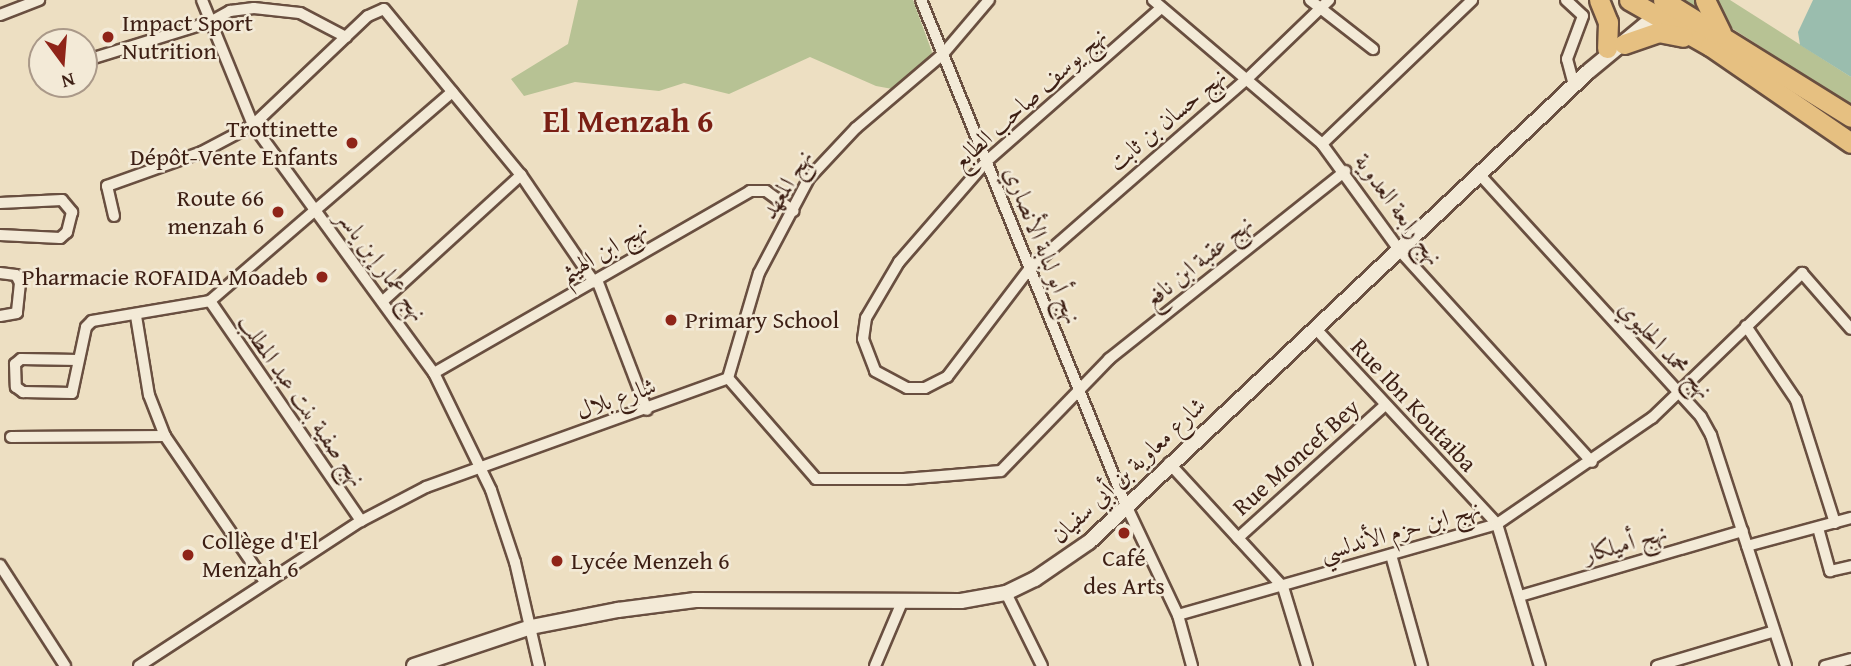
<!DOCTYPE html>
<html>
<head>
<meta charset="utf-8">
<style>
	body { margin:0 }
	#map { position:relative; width:1851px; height:666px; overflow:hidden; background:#eddfc2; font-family:"Gentium Book Plus",Amiri,serif }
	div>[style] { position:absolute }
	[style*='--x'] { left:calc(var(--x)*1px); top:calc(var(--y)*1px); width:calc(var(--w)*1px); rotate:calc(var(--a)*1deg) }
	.green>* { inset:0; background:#b7c294 }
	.water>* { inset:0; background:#9abdae }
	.roads { filter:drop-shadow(2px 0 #694f40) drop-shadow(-2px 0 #694f40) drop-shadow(0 2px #694f40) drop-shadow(0 -2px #694f40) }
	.street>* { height:10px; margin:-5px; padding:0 5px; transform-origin:5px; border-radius:5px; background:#f3ead7 }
	.secondary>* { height:14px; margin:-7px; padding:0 7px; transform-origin:7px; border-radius:7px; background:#f3ead7 }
	.highway>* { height:19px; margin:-9.5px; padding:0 9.5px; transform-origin:9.5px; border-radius:9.5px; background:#e6c081 }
	.dots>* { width:19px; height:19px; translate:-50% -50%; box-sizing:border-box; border:4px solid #f3ead7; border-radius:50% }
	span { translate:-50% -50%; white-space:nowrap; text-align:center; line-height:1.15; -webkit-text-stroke:5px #f3ead7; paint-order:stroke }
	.poi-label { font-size:24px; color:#3d1f14 }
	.left { translate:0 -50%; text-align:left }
	.right { translate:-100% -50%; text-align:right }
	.street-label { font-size:24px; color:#3d1f14 }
	.district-label { font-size:32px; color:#7a1f14; font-weight:700 }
	.north { position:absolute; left:28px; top:28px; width:70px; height:70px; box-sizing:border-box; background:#f3ead7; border:2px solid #aa9989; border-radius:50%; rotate:164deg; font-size:19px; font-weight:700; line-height:28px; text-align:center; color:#3d1f14 }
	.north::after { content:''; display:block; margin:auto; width:24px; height:32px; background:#8f2418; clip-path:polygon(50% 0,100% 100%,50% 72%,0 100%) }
</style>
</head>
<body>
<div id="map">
	<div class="green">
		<i style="clip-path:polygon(578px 0,913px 0,932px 52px,929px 64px,898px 90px,876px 86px,810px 57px,729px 94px,684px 83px,659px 91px,575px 82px,524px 96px,511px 79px,568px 44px)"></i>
		<i style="clip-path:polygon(1678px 0,1730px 0,1851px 77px,1851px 105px,1730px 27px)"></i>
	</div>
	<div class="water">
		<i style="clip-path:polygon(1813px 0,1851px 0,1851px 77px,1800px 45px,1798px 32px)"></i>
	</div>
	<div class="roads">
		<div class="street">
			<i style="--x:202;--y:0;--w:135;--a:67.8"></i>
			<i style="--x:253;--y:125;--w:307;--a:53.9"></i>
			<i style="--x:434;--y:373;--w:130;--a:64"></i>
			<i style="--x:491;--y:490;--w:76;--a:71.6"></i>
			<i style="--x:515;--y:562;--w:107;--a:77"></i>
			<i style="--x:921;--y:0;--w:541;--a:67.94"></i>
			<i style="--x:1124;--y:501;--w:126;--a:64.7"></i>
			<i style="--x:1178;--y:615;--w:53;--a:74.6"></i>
			<i style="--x:1153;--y:0;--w:222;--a:40.4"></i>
			<i style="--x:1322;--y:144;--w:132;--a:53.9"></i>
			<i style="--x:1400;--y:251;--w:285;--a:47.7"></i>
			<i style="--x:1310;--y:0;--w:80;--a:37.9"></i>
			<i style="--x:1566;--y:0;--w:23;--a:43"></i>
			<i style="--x:1583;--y:16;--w:46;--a:110.4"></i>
			<i style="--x:1567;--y:59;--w:28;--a:75"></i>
			<i style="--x:1161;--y:8;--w:233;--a:138.7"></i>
			<i style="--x:986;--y:162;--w:133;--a:131"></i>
			<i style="--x:899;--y:262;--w:65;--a:120.5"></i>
			<i style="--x:866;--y:318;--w:21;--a:98"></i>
			<i style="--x:863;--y:339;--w:34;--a:69"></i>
			<i style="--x:875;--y:371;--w:36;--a:28"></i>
			<i style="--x:907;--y:388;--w:18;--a:0"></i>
			<i style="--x:925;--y:388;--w:25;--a:-27"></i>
			<i style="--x:947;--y:377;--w:137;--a:-52.7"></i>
			<i style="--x:1030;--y:268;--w:288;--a:-41.1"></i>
			<i style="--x:1247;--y:79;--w:114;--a:-43.9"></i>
			<i style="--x:0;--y:15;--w:42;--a:-21"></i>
			<i style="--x:84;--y:61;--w:132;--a:-17.2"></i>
			<i style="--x:210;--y:22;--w:23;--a:-29"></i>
			<i style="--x:230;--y:11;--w:24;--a:-7"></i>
			<i style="--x:254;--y:8;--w:46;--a:6.2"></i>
			<i style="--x:300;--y:13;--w:52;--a:27.6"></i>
			<i style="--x:1322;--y:144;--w:208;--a:-43.8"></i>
			<i style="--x:521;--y:175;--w:130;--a:55.7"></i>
			<i style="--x:1481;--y:176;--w:326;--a:47.6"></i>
			<i style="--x:1701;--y:417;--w:21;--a:61"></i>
			<i style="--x:1711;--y:435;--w:243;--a:72"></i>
			<i style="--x:0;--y:203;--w:62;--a:-2.8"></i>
			<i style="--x:62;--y:200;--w:16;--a:50"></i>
			<i style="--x:72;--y:212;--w:21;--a:104"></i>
			<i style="--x:67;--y:232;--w:9;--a:139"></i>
			<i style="--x:60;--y:238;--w:60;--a:-177.1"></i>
			<i style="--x:114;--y:216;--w:31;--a:-103"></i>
			<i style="--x:107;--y:186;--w:101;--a:-19.7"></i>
			<i style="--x:202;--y:152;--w:58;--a:-27.9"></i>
			<i style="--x:253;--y:125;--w:158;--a:-43.5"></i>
			<i style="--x:368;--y:16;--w:17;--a:-24"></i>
			<i style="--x:384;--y:9;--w:215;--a:50.5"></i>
			<i style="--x:521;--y:175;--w:185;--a:137.6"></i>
			<i style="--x:0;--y:273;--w:16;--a:7"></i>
			<i style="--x:16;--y:275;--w:9;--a:63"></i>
			<i style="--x:20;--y:283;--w:30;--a:96"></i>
			<i style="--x:17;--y:313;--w:17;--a:170"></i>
			<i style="--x:597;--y:280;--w:139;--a:69"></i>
			<i style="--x:210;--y:301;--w:267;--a:55.5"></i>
			<i style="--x:136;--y:316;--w:80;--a:80.7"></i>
			<i style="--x:149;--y:395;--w:44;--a:68.7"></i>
			<i style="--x:165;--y:436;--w:177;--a:55.6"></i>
			<i style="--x:1746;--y:326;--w:89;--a:56"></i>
			<i style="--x:1796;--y:400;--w:129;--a:72.4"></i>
			<i style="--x:1315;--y:328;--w:267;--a:47.1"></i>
			<i style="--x:1497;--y:524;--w:148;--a:73.2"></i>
			<i style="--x:78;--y:360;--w:57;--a:-179"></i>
			<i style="--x:21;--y:359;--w:8;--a:140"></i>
			<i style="--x:15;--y:364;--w:23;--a:88"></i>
			<i style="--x:16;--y:387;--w:9;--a:36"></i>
			<i style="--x:23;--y:392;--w:49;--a:1.2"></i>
			<i style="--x:72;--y:393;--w:67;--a:-78"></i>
			<i style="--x:86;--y:327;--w:8;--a:-45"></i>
			<i style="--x:92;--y:321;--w:120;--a:-9.6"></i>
			<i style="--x:210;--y:301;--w:320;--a:-40.8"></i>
			<i style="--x:434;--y:373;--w:365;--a:-29.9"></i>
			<i style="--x:750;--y:191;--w:16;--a:0"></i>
			<i style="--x:766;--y:191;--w:34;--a:36"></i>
			<i style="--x:728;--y:378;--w:109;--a:-73.6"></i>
			<i style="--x:759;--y:273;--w:107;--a:-62.2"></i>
			<i style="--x:809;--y:178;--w:69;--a:-46.8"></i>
			<i style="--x:856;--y:128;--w:114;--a:-40.4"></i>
			<i style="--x:943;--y:54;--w:71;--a:-49.6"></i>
			<i style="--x:11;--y:437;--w:154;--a:-0.4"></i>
			<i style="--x:1169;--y:463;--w:168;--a:47.4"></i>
			<i style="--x:1283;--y:587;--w:83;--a:73.1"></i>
			<i style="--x:1818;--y:528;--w:45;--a:74.4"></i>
			<i style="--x:1830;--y:571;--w:22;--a:-13"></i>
			<i style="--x:1238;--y:538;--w:195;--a:-42.1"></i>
			<i style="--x:1747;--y:546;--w:108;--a:-15.1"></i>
			<i style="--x:1391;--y:555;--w:115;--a:74.4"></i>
			<i style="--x:0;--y:565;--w:120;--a:57.2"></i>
			<i style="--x:1006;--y:593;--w:81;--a:63.7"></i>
			<i style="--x:1520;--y:596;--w:232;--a:-16.3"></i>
			<i style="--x:1178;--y:615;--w:332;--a:-15.9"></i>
			<i style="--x:1497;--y:524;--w:188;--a:-34.4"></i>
			<i style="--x:1652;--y:418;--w:209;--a:-44"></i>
			<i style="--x:1802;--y:273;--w:74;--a:48.8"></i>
			<i style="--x:139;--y:666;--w:265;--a:-33.2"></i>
			<i style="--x:361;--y:521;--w:73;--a:-27.6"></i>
			<i style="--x:426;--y:487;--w:321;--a:-19.8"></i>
			<i style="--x:728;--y:378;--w:134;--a:48.9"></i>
			<i style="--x:816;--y:479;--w:88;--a:0"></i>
			<i style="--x:904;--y:479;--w:97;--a:-4.7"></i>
			<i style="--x:1001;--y:471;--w:156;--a:-46"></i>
			<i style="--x:1109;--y:359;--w:302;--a:-38.5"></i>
			<i style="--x:875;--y:666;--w:69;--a:-67.1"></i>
			<i style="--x:1657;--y:666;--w:120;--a:-16.5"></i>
			<i style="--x:1825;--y:666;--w:27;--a:-15"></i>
		</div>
		<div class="secondary">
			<i style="--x:414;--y:666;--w:123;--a:-18.4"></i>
			<i style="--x:531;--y:627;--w:89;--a:-11.1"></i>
			<i style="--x:618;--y:610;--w:78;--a:-7.4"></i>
			<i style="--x:695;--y:600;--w:266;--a:0.2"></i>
			<i style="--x:961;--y:601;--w:46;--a:-10.1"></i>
			<i style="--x:1006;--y:593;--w:32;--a:-26"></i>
			<i style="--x:1035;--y:579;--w:65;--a:-34.4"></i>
			<i style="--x:1089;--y:542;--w:687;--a:-43.29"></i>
			<i style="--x:1589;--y:71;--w:96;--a:-39.5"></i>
		</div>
		<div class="highway">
			<i style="--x:1599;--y:0;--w:24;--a:68"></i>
			<i style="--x:1608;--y:22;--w:26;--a:92"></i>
			<i style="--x:1629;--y:0;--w:93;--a:29.6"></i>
			<i style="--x:1710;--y:46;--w:171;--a:34.5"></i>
			<i style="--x:1663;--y:0;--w:221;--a:31.9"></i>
			<i style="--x:1705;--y:0;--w:37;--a:64"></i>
			<i style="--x:1624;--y:44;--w:36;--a:-19"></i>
			<i style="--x:1658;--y:32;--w:25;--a:11"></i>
		</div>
	</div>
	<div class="dots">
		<i style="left:108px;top:37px;background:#8f2418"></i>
		<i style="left:352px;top:143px;background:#8f2418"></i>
		<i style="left:278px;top:212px;background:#8f2418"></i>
		<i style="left:322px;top:277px;background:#8f2418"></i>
		<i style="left:671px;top:320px;background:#8f2418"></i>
		<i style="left:1124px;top:533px;background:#8f2418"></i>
		<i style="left:188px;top:555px;background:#8f2418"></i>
		<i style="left:557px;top:561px;background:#8f2418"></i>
	</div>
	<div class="poi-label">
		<span class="left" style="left:122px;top:37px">Impact Sport<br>Nutrition</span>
		<span class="right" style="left:338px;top:143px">Trottinette<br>Dépôt-Vente Enfants</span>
		<span class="right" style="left:264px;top:212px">Route 66<br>menzah 6</span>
		<span class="right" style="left:308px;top:277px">Pharmacie ROFAIDA Moadeb</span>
		<span class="left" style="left:685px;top:320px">Primary School</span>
		<span class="left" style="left:202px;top:555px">Collège d'El<br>Menzah 6</span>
		<span style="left:1124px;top:572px">Café<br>des Arts</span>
		<span class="left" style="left:571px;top:561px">Lycée Menzeh 6</span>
	</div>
	<div class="street-label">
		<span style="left:1029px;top:98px;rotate:-42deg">نهج يوسف صاحب الطابع</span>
		<span style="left:1167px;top:119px;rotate:-40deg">نهج حسان بن ثابت</span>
		<span style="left:786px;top:184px;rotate:-58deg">نهج المعهد</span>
		<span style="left:1399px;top:209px;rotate:54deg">نهج رابعة العدوية</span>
		<span style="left:1043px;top:245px;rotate:68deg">نهج أبو لبابة الأنصاري</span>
		<span style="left:603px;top:251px;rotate:-31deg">نهج ابن الهيثم</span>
		<span style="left:1198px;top:261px;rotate:-39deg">نهج عقبة ابن نافع</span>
		<span style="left:382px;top:265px;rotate:53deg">نهج عمار إبن ياسر</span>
		<span style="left:1666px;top:349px;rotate:47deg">نهج محمد الحليوي</span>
		<span style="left:616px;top:398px;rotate:-19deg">شارع بلال</span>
		<span style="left:302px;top:400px;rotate:55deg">نهج صفية بنت عبد المطلب</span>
		<span style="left:1414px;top:405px;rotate:47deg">Rue Ibn Koutaiba</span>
		<span style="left:1296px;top:457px;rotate:-42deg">Rue Moncef Bey</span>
		<span style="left:1128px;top:470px;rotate:-43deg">شارع معاوية بن أبي سفيان</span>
		<span style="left:1400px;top:530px;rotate:-16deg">نهج ابن حزم الأندلسي</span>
		<span style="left:1625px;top:543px;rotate:-16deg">نهج أميلكار</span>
	</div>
	<div class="district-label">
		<span style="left:628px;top:121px">El Menzah 6</span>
	</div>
	<div class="north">N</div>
</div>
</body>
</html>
